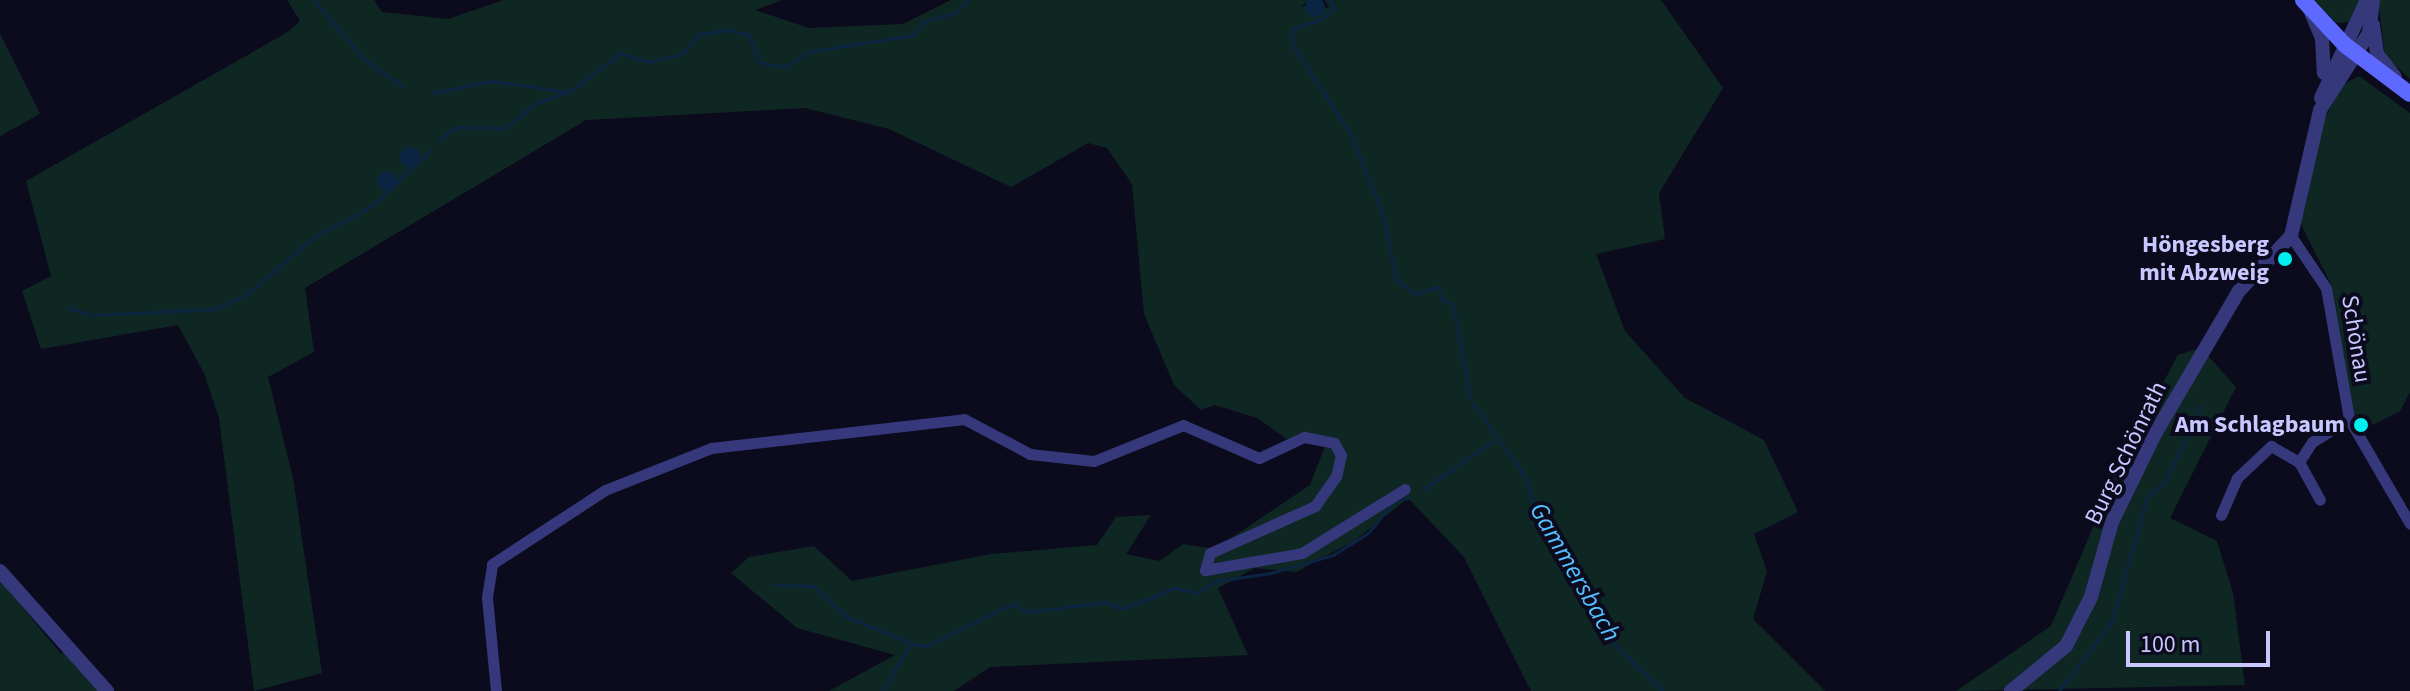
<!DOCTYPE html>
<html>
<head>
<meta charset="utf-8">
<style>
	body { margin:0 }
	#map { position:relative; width:2410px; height:691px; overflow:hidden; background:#0c0b1d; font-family:"Source Sans 3",sans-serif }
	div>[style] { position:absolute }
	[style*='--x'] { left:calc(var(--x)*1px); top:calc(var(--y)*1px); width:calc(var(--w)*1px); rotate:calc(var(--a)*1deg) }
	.green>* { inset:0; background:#0e2723 }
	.water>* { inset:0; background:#0b2441 }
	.round { border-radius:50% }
	.stream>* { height:3px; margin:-1.5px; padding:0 1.5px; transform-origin:1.5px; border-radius:1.5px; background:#0b2441 }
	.minor>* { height:11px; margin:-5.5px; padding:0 5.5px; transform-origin:5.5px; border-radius:5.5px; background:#35397c }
	.tertiary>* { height:14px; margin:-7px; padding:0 7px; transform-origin:7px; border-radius:7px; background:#35397c }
	.secondary>* { height:16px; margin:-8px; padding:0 8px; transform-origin:8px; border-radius:8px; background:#5e69ff }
	.dots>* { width:22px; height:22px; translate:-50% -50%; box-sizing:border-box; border:4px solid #0c0b1d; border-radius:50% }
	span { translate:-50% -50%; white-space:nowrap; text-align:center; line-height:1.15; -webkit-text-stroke:8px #0c0b1d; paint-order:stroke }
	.poi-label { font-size:24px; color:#c8c7ff; font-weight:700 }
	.right { translate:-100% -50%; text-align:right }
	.street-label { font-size:24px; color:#c8c7ff }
	.water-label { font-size:26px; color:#55c0ff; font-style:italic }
	.scale { position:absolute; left:2126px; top:631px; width:144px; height:36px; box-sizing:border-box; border:4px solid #c8c7ff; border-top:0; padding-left:10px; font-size:24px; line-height:28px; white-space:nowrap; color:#c8c7ff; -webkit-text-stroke:6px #0c0b1d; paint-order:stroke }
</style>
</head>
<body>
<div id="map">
	<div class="green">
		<i style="clip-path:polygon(287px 0,374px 0,382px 12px,448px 19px,504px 0,782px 0,755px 10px,809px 28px,903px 24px,951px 0,1311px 0,1301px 6px,1329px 8px,1325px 0,1661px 0,1723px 88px,1659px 193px,1665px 239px,1596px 254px,1625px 331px,1685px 398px,1764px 440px,1798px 512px,1754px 534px,1767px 571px,1753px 619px,1825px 691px,1531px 691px,1464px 557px,1408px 498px,1354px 541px,1296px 572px,1255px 568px,1218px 588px,1248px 655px,990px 667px,954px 691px,829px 691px,895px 655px,797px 628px,731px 573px,749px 557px,814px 546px,852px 581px,991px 554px,1097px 545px,1116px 517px,1151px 515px,1126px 554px,1160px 561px,1183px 544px,1215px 549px,1310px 485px,1327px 441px,1291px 442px,1257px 418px,1215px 405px,1201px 410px,1174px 385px,1144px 314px,1132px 184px,1107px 148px,1088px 143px,1011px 187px,889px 129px,805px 108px,586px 120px,305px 288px,314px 352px,268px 377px,293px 478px,322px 673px,254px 691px,219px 418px,204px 373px,178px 325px,41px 349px,22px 291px,51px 276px,26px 181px,288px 32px,300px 21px)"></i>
		<i style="clip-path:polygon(2314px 0,2361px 0,2352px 22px,2336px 23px)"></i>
		<i style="clip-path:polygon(2378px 0,2410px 0,2410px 79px,2385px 56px)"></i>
		<i style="clip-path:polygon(0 34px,40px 114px,0 136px)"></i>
		<i style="clip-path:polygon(2359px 76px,2410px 113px,2410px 392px,2400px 411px,2361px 431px,2345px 390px,2332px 286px,2300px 222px,2320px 129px,2341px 86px)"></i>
		<i style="clip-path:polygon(2201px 348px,2236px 387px,2170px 518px,2217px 541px,2233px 593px,2245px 685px,1956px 691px,2051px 626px,2123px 457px,2178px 355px)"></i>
		<i style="clip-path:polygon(0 580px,61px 654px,66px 651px,100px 691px,0 691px)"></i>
	</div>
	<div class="water">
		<i class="round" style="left:1305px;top:-3px;width:20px;height:20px"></i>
		<i class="round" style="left:400px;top:147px;width:20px;height:20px"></i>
		<i class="round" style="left:377px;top:171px;width:20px;height:20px"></i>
	</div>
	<div class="stream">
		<i style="--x:314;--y:0;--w:77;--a:49.7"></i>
		<i style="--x:364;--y:59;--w:49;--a:35"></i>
		<i style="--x:1330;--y:0;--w:8;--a:60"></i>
		<i style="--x:1334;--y:7;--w:17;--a:135"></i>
		<i style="--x:1322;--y:19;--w:32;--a:162"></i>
		<i style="--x:1292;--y:29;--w:15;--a:90"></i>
		<i style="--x:1292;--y:44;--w:106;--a:56.9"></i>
		<i style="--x:1350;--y:133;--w:91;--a:68"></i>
		<i style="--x:1384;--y:217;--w:64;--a:79.2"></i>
		<i style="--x:1396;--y:280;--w:24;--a:36"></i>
		<i style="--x:1415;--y:294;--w:25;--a:-18"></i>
		<i style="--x:1439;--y:286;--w:12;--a:81"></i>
		<i style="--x:1441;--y:298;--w:14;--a:30"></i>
		<i style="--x:1453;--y:305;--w:95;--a:79.6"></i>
		<i style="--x:433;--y:93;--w:59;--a:-11.7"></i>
		<i style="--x:491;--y:81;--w:79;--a:8"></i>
		<i style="--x:569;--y:92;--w:65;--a:-36.9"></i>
		<i style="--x:621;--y:53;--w:28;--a:18"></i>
		<i style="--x:648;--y:62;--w:35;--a:-13"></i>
		<i style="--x:682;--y:54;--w:26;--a:-50"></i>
		<i style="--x:699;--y:34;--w:30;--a:-8"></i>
		<i style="--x:729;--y:30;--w:21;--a:14"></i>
		<i style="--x:749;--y:35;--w:29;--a:70"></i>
		<i style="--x:759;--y:62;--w:26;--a:11"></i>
		<i style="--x:785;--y:67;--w:27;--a:-34"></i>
		<i style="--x:807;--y:52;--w:108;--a:-9"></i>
		<i style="--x:914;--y:35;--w:15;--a:-58"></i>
		<i style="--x:922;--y:22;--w:35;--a:-16"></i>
		<i style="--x:956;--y:12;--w:17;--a:-45"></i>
		<i style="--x:440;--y:140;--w:20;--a:-41"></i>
		<i style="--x:455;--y:127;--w:50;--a:1.1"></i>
		<i style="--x:505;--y:128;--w:40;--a:-39"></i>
		<i style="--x:536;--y:103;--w:34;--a:-19"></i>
		<i style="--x:68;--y:308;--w:26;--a:16"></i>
		<i style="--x:93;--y:315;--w:121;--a:-2.8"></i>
		<i style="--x:214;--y:309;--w:35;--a:-24"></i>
		<i style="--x:246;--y:295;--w:86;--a:-40.7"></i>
		<i style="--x:311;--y:239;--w:71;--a:-28.7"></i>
		<i style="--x:373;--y:205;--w:80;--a:-43.5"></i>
		<i style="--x:1473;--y:403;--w:92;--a:54.8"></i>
		<i style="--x:1526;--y:478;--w:30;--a:75"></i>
		<i style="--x:1534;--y:507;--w:82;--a:55"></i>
		<i style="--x:1581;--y:574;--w:79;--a:64.4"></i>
		<i style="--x:1615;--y:645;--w:66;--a:43.8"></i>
		<i style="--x:1424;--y:489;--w:84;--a:-34.8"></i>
		<i style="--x:774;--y:585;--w:39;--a:1"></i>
		<i style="--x:813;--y:586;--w:46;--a:42.4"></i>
		<i style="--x:847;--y:617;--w:69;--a:22.1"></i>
		<i style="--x:882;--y:691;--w:55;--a:-58.3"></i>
		<i style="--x:911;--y:644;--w:15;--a:8"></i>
		<i style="--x:926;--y:646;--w:97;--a:-25.8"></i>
		<i style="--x:1013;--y:604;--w:16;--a:30"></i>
		<i style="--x:1027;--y:612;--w:79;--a:-7.3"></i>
		<i style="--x:1105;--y:602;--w:18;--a:22"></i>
		<i style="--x:1122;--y:609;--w:57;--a:-21.6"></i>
		<i style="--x:1175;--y:588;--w:22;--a:13"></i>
		<i style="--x:1196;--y:593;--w:23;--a:-31"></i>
		<i style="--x:1216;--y:581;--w:56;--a:-8.3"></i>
		<i style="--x:1271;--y:573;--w:65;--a:-16.2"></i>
		<i style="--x:1333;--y:555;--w:41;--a:-32.2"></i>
		<i style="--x:1368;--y:533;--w:43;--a:-50.7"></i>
		<i style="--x:1395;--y:500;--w:14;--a:-8"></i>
		<i style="--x:2059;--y:691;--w:88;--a:-52.9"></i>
		<i style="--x:2112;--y:621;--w:129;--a:-74.2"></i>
		<i style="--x:2147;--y:497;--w:23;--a:-40"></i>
		<i style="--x:2165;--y:482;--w:84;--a:-64.7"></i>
	</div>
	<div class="minor">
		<i style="--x:2291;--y:236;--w:63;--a:56.1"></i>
		<i style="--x:2326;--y:288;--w:133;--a:80"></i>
		<i style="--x:2349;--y:419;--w:121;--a:59.8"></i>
		<i style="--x:2299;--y:462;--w:24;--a:-57"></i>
		<i style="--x:2312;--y:442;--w:44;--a:-31.9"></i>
		<i style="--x:2221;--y:515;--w:40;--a:-66.6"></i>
		<i style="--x:2237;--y:478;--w:47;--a:-43.3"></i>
		<i style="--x:2271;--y:446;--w:32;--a:30"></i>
		<i style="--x:2299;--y:462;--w:43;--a:61.1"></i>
		<i style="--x:496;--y:691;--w:94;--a:-95.5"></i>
		<i style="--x:487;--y:597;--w:33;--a:-81"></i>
		<i style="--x:492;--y:564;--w:135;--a:-33.2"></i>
		<i style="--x:605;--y:490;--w:114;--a:-21.6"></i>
		<i style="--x:711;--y:448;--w:255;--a:-6.5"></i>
		<i style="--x:964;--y:419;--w:75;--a:27.9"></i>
		<i style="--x:1030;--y:454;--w:64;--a:6.2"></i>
		<i style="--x:1094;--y:461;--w:96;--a:-22"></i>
		<i style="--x:1183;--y:425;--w:83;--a:23.5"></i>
		<i style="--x:1259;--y:458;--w:50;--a:-25"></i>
		<i style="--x:1304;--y:437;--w:31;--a:11"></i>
		<i style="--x:1334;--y:443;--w:14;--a:60"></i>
		<i style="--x:1341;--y:455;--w:22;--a:103"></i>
		<i style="--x:1336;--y:476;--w:37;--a:125"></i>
		<i style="--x:1315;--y:506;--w:115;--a:155.9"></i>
		<i style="--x:1210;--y:553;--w:18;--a:106"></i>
		<i style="--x:1205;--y:570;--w:98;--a:-9.9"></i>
		<i style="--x:1302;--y:553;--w:121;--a:-31.9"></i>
	</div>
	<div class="tertiary">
		<i style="--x:2310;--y:10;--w:30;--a:67"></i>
		<i style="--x:2322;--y:38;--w:35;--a:87"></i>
		<i style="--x:2373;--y:25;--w:29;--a:82"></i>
		<i style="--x:2377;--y:54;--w:29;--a:52"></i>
		<i style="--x:2321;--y:98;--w:108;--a:-64.9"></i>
		<i style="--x:0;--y:571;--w:161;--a:48.3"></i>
		<i style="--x:2011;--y:691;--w:71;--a:-39.3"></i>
		<i style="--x:2066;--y:646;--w:55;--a:-63"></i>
		<i style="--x:2091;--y:597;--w:78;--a:-74.4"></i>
		<i style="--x:2112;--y:522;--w:98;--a:-64"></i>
		<i style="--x:2155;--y:434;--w:166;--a:-59.6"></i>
		<i style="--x:2239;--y:291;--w:76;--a:-46.6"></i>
		<i style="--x:2291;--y:236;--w:129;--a:-77"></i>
		<i style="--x:2320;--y:110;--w:91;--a:-57.5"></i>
		<i style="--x:2369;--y:33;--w:33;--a:-83"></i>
	</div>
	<div class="secondary">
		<i style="--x:2303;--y:0;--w:62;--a:47"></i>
		<i style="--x:2345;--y:45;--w:81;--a:37"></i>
	</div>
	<div class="dots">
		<i style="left:2285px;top:259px;background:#00f0f2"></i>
		<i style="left:2361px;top:425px;background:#00f0f2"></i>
	</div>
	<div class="poi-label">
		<span class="right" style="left:2269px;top:259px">Höngesberg<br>mit Abzweig</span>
		<span class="right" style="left:2345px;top:425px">Am Schlagbaum</span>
	</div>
	<div class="street-label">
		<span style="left:2356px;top:339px;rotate:81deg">Schönau</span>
		<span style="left:2126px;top:453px;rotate:-64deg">Burg Schönrath</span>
	</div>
	<div class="water-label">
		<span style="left:1575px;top:572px;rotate:60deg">Gammersbach</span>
	</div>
	<div class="scale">100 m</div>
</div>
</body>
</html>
